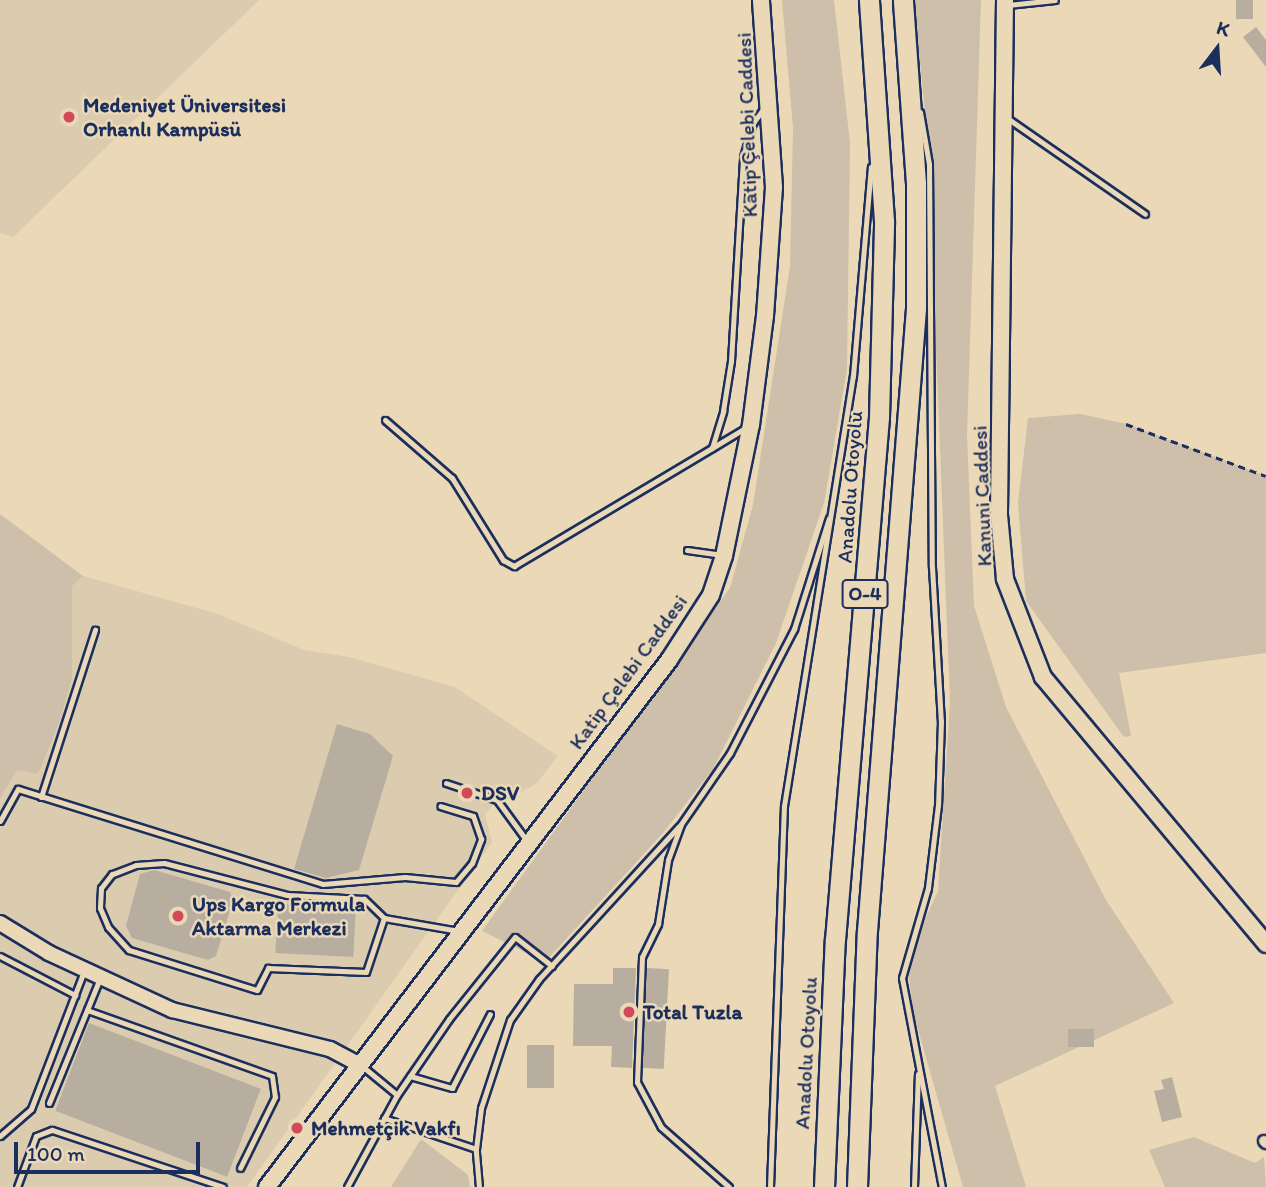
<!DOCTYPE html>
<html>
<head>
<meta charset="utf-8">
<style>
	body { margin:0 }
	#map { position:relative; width:1266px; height:1187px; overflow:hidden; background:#ebd8b6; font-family:Itim,sans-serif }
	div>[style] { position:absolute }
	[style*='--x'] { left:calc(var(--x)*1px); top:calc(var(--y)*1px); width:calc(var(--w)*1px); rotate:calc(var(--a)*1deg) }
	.built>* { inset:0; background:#dbcbaf }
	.green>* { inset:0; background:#cdbfa9 }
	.building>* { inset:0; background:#b7aea0; transform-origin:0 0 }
	.path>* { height:2.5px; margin-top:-1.25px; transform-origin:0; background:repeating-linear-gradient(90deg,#1b2f5e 0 7px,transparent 0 12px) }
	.roads { filter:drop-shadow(2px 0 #1b2f5e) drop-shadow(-2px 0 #1b2f5e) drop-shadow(0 2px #1b2f5e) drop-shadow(0 -2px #1b2f5e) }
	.lane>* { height:5px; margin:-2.5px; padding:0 2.5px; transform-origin:2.5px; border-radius:2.5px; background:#ebd8b6 }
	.street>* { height:10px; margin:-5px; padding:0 5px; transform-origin:5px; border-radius:5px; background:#ebd8b6 }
	.secondary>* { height:14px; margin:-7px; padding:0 7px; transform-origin:7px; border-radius:7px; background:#ebd8b6 }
	.primary>* { height:16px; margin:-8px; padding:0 8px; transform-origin:8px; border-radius:8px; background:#ebd8b6 }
	.highway>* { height:19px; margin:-9.5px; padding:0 9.5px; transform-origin:9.5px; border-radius:9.5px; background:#ebd8b6 }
	.dots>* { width:19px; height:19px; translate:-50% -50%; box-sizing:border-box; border:4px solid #ebd8b6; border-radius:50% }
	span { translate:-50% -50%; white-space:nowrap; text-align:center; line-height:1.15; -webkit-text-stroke:5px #ebd8b6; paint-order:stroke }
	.shield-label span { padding:2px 5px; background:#ebd8b6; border:2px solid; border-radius:5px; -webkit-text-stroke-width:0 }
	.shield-label { font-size:19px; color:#1b2f5e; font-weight:700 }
	.poi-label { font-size:21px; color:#1b2f5e; font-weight:700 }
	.left { translate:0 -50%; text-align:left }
	.street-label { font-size:21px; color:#1b2f5e }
	.north { position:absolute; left:1182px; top:14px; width:70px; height:70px; -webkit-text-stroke:5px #ebd8b6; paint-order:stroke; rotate:17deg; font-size:19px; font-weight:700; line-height:28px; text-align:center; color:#1b2f5e }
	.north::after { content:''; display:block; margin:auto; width:24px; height:32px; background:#1b2f5e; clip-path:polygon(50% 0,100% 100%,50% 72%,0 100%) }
	.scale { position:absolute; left:14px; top:1142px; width:186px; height:32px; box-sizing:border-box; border:4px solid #1b2f5e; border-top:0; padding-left:9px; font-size:21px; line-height:24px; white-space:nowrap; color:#1b2f5e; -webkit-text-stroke:5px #ebd8b6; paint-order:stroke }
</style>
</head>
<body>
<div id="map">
	<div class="built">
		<i style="clip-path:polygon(0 0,259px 0,13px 237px,0 233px)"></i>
		<i style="clip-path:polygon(83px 576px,218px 614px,304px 650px,349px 657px,455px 687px,558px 756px,537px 783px,509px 799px,505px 792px,485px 814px,492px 842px,247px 1187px,0 1187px,0 799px,72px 677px,72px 585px)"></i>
	</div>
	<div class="green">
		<i style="clip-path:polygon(782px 0,834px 0,850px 143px,847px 369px,824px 503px,776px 643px,713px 769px,663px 833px,545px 962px,482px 931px,730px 588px,753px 505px,790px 266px,793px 128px)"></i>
		<i style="clip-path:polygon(914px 0,981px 0,967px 435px,974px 606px,1006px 707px,1106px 900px,1174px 1003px,995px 1086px,1026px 1187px,963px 1187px,913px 1012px,909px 977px,915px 942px,938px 891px,950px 702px,928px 144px)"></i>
		<i style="clip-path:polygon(1080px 414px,1127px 424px,1266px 476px,1266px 653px,1119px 673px,1131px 736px,1124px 737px,1026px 601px,1018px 503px,1028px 418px)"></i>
		<i style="clip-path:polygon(0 514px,83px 576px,72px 586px,72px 677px,60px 720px,38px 774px,17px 770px,0 799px)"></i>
		<i style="clip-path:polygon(1194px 1137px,1255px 1163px,1264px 1157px,1266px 1187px,1165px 1187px,1149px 1150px)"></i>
		<i style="clip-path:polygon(421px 1139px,468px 1175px,470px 1187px,391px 1187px)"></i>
	</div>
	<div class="building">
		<i style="left:1236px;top:0;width:17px;height:19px"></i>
		<i style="clip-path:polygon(1256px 27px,1266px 40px,1266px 67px,1243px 37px)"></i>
		<i style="clip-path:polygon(337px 724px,370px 734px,393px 756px,359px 870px,326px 878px,294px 869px)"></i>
		<i style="clip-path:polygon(154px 870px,230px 892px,233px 900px,216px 956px,208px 960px,132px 938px,126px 926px,140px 874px)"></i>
		<i style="left:278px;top:903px;width:78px;height:50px;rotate:3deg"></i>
		<i style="clip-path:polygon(613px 968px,636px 968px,632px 1068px,611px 1067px,612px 1046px,573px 1046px,574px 984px,613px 984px)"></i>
		<i style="left:647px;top:968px;width:22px;height:100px;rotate:3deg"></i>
		<i style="left:89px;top:1023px;width:184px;height:94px;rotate:21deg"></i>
		<i style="left:1068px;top:1029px;width:26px;height:18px"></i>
		<i style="left:527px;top:1045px;width:27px;height:43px"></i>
		<i style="clip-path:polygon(1172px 1077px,1182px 1117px,1162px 1122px,1154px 1091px,1164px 1089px,1161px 1080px)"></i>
	</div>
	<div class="path">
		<i style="--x:1126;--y:424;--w:149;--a:20.4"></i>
	</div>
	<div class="roads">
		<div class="lane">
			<i style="--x:1008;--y:5;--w:47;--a:-6.1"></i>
			<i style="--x:920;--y:112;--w:53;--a:80.2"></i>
			<i style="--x:929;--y:164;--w:403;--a:89.6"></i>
			<i style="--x:932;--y:567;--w:154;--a:86.7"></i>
			<i style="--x:941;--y:721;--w:84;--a:92"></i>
			<i style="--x:938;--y:805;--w:84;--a:96.9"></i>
			<i style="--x:928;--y:888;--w:94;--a:106.1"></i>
			<i style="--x:902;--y:978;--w:213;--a:79.2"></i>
			<i style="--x:1007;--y:118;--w:168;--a:34.8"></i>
			<i style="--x:385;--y:420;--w:89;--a:40.9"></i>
			<i style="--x:452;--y:478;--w:97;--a:58.1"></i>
			<i style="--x:503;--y:560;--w:13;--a:29"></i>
			<i style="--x:514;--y:566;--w:230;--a:-30.8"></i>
			<i style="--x:712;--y:448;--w:39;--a:-73"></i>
			<i style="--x:723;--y:411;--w:51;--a:-80.9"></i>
			<i style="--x:731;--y:361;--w:204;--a:-86.6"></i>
			<i style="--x:743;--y:157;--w:35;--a:-74"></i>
			<i style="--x:753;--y:123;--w:19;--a:-54"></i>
			<i style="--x:712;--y:448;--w:39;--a:-31"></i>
			<i style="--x:687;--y:550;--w:34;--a:8"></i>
			<i style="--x:446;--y:783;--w:54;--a:18.4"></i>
			<i style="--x:497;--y:800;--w:51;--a:53.8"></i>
			<i style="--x:41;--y:797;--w:176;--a:-72.1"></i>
			<i style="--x:0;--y:821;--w:37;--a:-61"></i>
			<i style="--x:18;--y:789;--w:319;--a:17.3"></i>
			<i style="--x:323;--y:884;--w:82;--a:-4.9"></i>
			<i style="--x:405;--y:877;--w:51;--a:5.6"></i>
			<i style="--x:456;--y:882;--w:25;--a:-50"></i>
			<i style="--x:472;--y:863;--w:26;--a:-69"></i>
			<i style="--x:481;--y:839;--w:24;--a:-109"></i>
			<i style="--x:473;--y:816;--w:34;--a:-163"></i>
			<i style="--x:384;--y:918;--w:28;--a:-136"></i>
			<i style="--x:364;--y:899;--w:77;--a:-177"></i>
			<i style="--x:287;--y:895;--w:127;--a:-165.4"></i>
			<i style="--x:164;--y:863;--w:28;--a:176"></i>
			<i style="--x:136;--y:865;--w:26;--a:159"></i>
			<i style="--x:112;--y:874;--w:18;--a:128"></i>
			<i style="--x:101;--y:888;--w:20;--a:93"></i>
			<i style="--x:100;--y:908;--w:21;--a:67"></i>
			<i style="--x:108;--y:927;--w:31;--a:48"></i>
			<i style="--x:129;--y:950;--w:134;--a:17.4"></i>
			<i style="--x:257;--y:990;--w:25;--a:-63"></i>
			<i style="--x:268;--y:968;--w:98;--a:2.3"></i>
			<i style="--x:366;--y:972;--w:57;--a:-71.6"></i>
			<i style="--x:384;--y:918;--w:76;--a:9.8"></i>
			<i style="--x:0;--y:956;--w:85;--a:27.5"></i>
			<i style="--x:87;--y:1010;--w:196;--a:19.6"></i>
			<i style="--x:272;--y:1076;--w:21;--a:82"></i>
			<i style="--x:275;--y:1097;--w:79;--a:116.2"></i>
			<i style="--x:362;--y:1066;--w:45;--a:39.6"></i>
			<i style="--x:410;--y:1076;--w:44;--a:15.9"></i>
			<i style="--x:452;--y:1088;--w:83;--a:-62.8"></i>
			<i style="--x:49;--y:1103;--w:135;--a:-67.8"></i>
			<i style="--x:384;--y:1118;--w:97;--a:18.6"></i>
			<i style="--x:0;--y:1136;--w:41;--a:-41.1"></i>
			<i style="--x:31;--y:1109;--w:148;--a:-69"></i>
			<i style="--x:17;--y:1187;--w:54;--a:-69.6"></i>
			<i style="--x:36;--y:1136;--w:17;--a:-21"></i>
			<i style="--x:52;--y:1130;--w:180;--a:18.4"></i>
			<i style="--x:347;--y:1187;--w:105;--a:-61.5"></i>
			<i style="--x:397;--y:1095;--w:92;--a:-55.6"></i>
			<i style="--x:449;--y:1019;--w:105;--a:-51.2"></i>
			<i style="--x:515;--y:937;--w:47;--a:38.1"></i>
			<i style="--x:479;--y:1187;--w:38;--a:-95"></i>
			<i style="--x:476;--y:1149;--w:41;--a:-83"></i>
			<i style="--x:481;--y:1108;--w:93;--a:-71.8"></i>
			<i style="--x:510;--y:1020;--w:50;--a:-54.7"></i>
			<i style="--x:539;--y:979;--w:207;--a:-47.5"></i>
			<i style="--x:729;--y:1187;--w:91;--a:-138.6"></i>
			<i style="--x:661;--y:1127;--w:51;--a:-118.1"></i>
			<i style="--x:637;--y:1082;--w:125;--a:-87.7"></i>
			<i style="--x:642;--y:957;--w:37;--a:-64"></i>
			<i style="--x:658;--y:924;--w:65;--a:-81.1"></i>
			<i style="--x:668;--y:860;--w:38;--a:-70"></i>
			<i style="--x:681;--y:824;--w:86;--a:-55.4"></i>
			<i style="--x:730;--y:753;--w:140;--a:-62.7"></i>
			<i style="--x:794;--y:629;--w:116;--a:-72.5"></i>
			<i style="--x:770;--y:1187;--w:381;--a:-87.9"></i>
			<i style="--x:784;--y:806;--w:436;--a:-80.9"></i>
			<i style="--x:853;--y:376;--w:210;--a:-85.1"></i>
			<i style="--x:914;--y:1187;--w:113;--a:-88"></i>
		</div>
		<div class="street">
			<i style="--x:1264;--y:1141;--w:3;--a:45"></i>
		</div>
		<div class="secondary">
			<i style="--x:0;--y:923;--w:57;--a:31.5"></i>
			<i style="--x:49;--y:953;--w:136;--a:24.9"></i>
			<i style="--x:172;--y:1010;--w:163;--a:13.9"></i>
			<i style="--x:330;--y:1049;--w:34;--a:28"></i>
		</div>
		<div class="primary">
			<i style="--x:1005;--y:0;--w:515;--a:90.67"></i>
			<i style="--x:999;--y:515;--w:64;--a:84.6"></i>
			<i style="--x:1005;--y:579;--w:105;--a:68.8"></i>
			<i style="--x:1043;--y:677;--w:348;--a:50.1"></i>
			<i style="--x:267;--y:1187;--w:663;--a:-52.66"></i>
			<i style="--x:669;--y:660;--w:77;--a:-57.1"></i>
			<i style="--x:711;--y:595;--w:41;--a:-71.6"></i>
			<i style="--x:724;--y:556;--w:134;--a:-78.4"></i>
			<i style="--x:751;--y:425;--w:110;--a:-82.7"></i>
			<i style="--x:765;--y:316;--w:129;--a:-86"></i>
			<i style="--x:774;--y:187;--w:187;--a:-94"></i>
		</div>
		<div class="highway">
			<i style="--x:824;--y:1187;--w:247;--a:-87.5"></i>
			<i style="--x:835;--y:940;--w:525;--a:-85.19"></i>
			<i style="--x:879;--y:417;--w:196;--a:-88.5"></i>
			<i style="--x:884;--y:221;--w:222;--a:-93.9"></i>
			<i style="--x:857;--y:1187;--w:256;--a:-87.8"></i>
			<i style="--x:867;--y:931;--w:625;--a:-85.5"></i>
			<i style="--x:916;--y:308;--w:125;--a:-90"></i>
			<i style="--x:916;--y:183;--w:183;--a:-94.1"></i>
		</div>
	</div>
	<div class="dots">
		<i style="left:69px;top:117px;background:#d1495b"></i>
		<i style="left:467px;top:793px;background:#d1495b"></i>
		<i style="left:178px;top:916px;background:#d1495b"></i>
		<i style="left:629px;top:1012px;background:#d1495b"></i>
		<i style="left:297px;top:1128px;background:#d1495b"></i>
	</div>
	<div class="shield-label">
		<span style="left:865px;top:594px">O-4</span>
	</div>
	<div class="poi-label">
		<span class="left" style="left:83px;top:117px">Medeniyet Üniversitesi<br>Orhanlı Kampüsü</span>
		<span class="left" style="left:481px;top:793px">DSV</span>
		<span class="left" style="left:192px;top:916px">Ups Kargo Formula<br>Aktarma Merkezi</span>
		<span class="left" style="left:643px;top:1012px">Total Tuzla</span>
		<span class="left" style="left:311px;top:1128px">Mehmetçik Vakfı</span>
	</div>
	<div class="street-label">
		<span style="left:747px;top:125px;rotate:-92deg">Katip Çelebi Caddesi</span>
		<span style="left:850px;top:487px;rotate:-86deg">Anadolu Otoyolu</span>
		<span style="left:982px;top:496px;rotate:-92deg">Kanuni Caddesi</span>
		<span style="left:628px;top:672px;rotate:-54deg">Katip Çelebi Caddesi</span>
		<span style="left:806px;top:1053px;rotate:-87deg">Anadolu Otoyolu</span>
	</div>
	<div class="north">K</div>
	<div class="scale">100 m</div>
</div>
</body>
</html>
